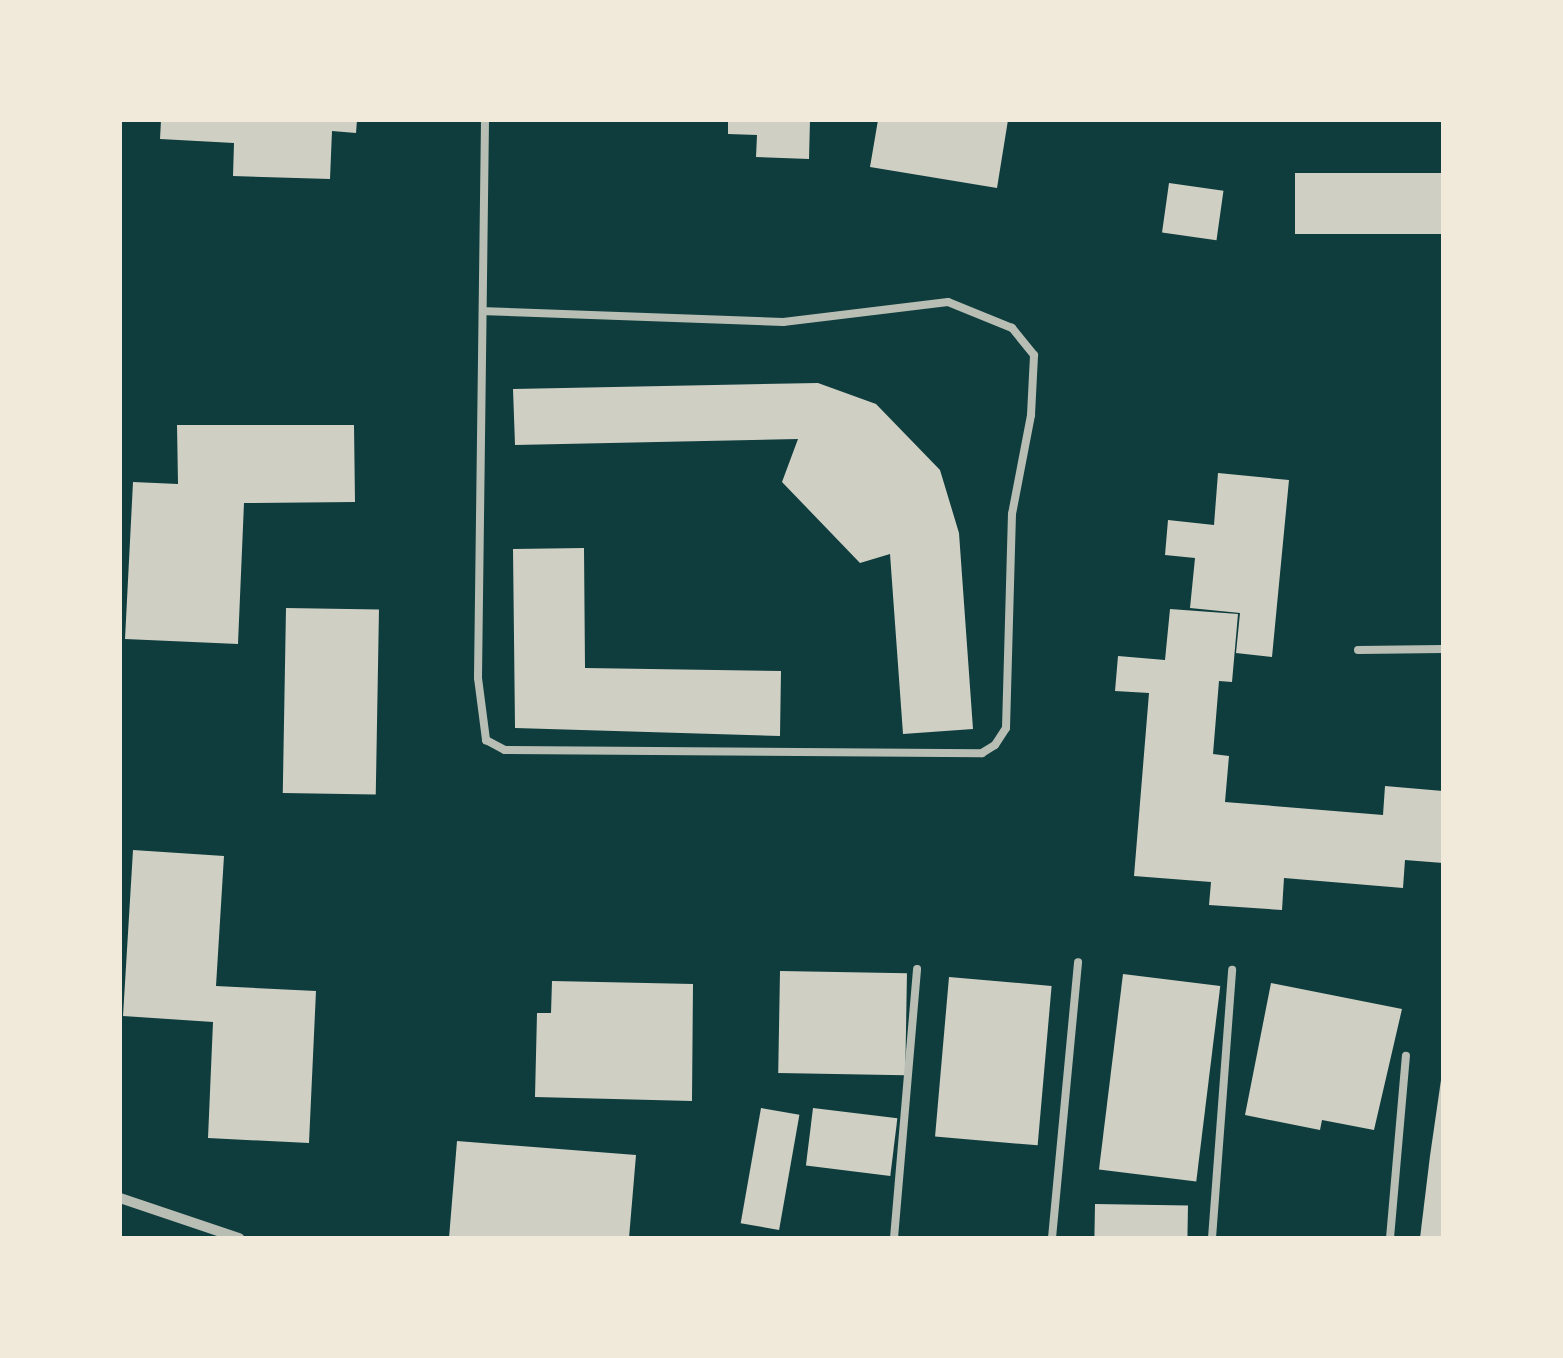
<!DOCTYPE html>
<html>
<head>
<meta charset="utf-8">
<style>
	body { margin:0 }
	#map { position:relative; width:1563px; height:1358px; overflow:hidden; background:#0f3d3e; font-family:"IBM Plex Sans",sans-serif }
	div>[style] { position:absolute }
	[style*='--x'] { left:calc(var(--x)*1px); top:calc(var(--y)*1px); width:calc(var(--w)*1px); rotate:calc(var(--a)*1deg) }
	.building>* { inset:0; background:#cfcfc3; transform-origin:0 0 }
	.service>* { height:8px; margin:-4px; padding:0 4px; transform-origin:4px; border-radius:4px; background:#b8beb3 }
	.minor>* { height:10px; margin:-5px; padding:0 5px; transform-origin:5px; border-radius:5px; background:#b8beb3 }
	span { translate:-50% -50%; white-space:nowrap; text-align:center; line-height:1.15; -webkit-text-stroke:8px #f1e9da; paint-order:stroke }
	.frame { position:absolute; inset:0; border:122px solid #f1e9da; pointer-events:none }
</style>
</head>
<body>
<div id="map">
	<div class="building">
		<i style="clip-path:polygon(161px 120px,357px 120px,356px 133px,332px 131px,330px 179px,233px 176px,234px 143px,160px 139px)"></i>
		<i style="clip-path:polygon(728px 120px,810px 120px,809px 159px,756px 157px,757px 135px,728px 134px)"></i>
		<i style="clip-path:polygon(878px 120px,1008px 120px,997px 188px,870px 167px)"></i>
		<i style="left:1443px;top:173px;width:61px;height:148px;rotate:90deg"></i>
		<i style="left:1169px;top:183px;width:55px;height:50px;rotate:8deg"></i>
		<i style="clip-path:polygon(818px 383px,876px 404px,940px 470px,959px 533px,973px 729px,903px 734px,890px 554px,860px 563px,782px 482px,798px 439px,515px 445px,513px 389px)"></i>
		<i style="clip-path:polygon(177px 425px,354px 425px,355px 502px,244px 503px,238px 644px,125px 639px,133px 482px,178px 484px)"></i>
		<i style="clip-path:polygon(1218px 473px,1289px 480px,1272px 657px,1236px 653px,1240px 613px,1190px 608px,1195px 558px,1165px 555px,1168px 520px,1214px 525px)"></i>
		<i style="clip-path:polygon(584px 548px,585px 668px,781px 671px,780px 736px,515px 728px,513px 549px)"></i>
		<i style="left:286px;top:608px;width:93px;height:185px;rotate:1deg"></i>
		<i style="clip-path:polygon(1170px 609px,1238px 614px,1232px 682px,1219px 681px,1213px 754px,1229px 756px,1225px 802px,1383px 815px,1385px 786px,1443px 791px,1443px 863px,1405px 860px,1403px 888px,1284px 878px,1282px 910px,1209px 905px,1211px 882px,1134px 876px,1149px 693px,1115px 691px,1118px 656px,1165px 660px)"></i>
		<i style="clip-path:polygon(133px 850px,224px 856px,216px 986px,316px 991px,309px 1143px,208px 1138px,213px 1022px,123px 1016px)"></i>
		<i style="left:780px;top:971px;width:127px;height:102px;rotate:1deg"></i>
		<i style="left:1123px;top:974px;width:98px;height:197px;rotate:7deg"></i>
		<i style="left:949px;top:977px;width:103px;height:160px;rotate:5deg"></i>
		<i style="clip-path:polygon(552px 981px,693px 984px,692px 1101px,535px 1097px,537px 1013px,551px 1013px)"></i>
		<i style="clip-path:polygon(1271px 983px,1402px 1009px,1374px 1130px,1322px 1120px,1320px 1130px,1245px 1115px)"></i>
		<i style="clip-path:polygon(1441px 1080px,1443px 1238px,1420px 1238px,1430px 1156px)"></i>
		<i style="left:761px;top:1108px;width:39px;height:117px;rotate:10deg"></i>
		<i style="left:813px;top:1108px;width:85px;height:58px;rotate:7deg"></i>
		<i style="clip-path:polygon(457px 1141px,636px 1155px,629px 1238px,449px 1238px)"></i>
		<i style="left:1095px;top:1204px;width:93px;height:34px;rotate:1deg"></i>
	</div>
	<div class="service">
		<i style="--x:485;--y:120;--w:558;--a:90.72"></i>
		<i style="--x:478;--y:678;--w:63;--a:82.6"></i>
		<i style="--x:486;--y:740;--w:21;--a:28"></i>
		<i style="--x:505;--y:750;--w:477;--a:0.4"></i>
		<i style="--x:982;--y:753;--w:15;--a:-32"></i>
		<i style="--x:995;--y:745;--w:20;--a:-57"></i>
		<i style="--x:1006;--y:728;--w:214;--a:-88.4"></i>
		<i style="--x:1012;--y:514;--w:101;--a:-79.1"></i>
		<i style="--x:1031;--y:415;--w:60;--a:-87.1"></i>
		<i style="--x:1034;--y:355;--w:35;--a:-129"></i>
		<i style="--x:1012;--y:328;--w:69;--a:-157.9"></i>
		<i style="--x:948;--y:302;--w:166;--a:173.1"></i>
		<i style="--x:783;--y:322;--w:296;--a:-177.9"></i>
		<i style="--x:1358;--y:650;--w:85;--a:-0.7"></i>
		<i style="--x:894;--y:1238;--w:270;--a:-85.1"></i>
		<i style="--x:1052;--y:1238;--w:277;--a:-84.6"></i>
		<i style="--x:1212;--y:1238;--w:269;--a:-85.7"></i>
		<i style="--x:1390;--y:1238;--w:183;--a:-85"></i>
	</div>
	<div class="minor">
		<i style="--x:120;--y:1198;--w:126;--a:18.6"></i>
	</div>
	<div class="frame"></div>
</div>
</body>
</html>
